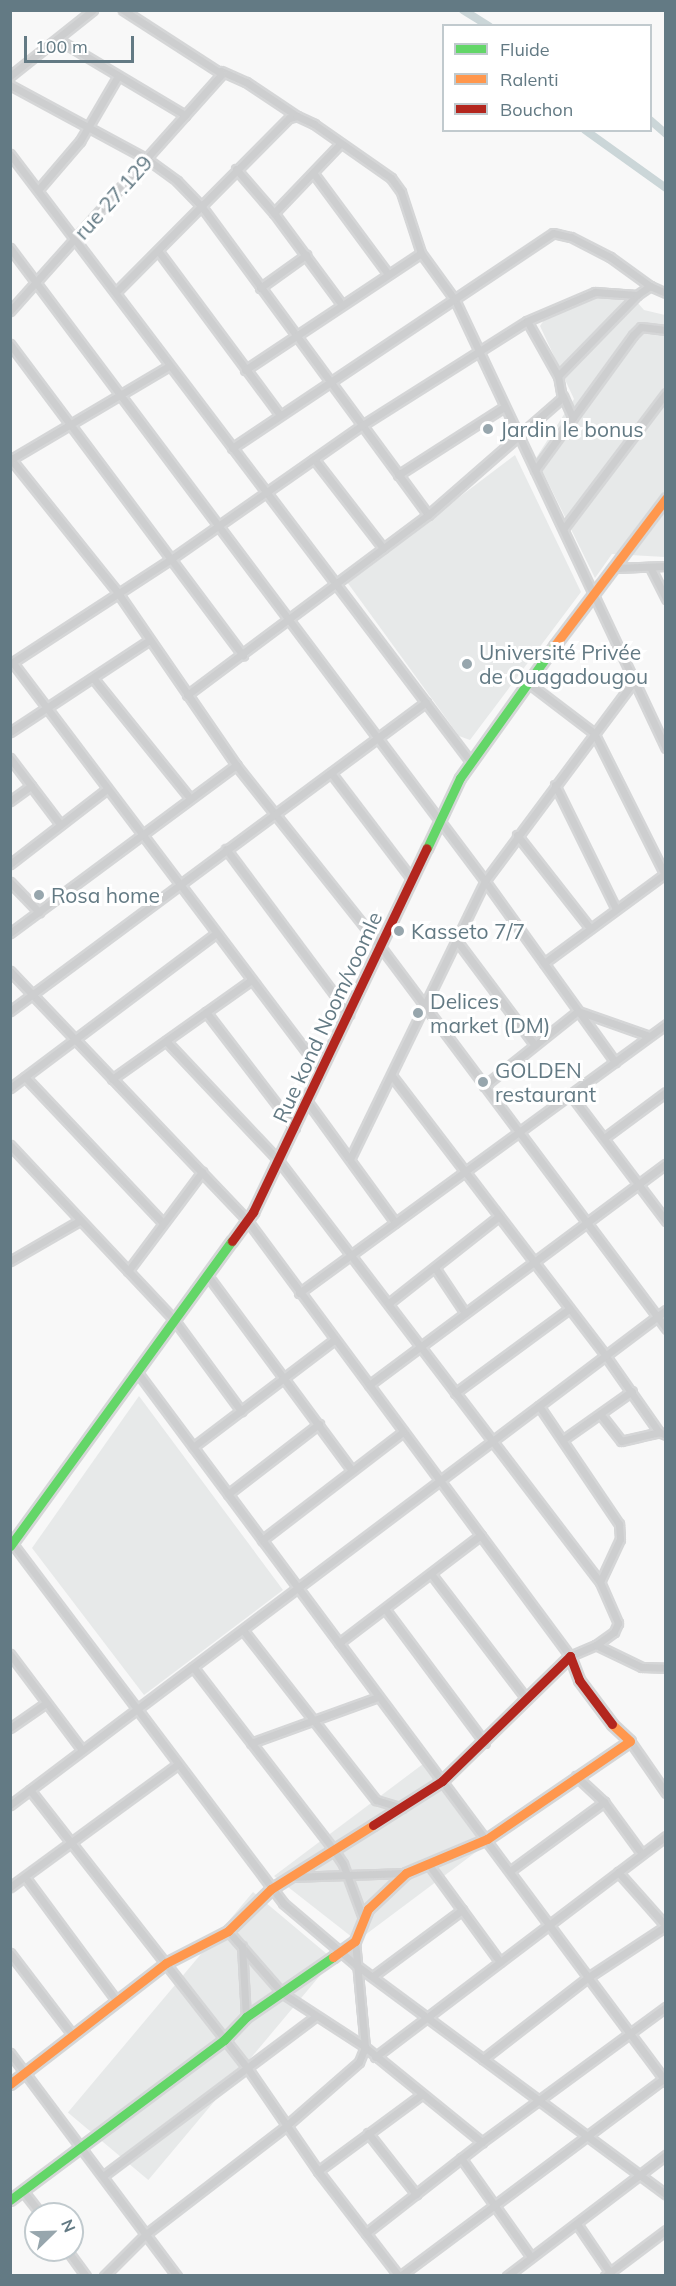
<!DOCTYPE html>
<html>
<head>
<meta charset="utf-8">
<style>
	body { margin:0 }
	#map { position:relative; width:676px; height:2286px; overflow:hidden; background:#f8f8f8; font-family:Mulish,sans-serif }
	div>[style] { position:absolute }
	[style*='--x'] { left:calc(var(--x)*1px); top:calc(var(--y)*1px); width:calc(var(--w)*1px); rotate:calc(var(--a)*1deg) }
	.built>* { inset:0; background:#e7e9e9; transform-origin:0 0 }
	.canal>* { height:8px; margin:-4px; padding:0 4px; transform-origin:4px; border-radius:4px; background:#cbd6d8 }
	.roads { filter:drop-shadow(2px 0 #d5d6d7) drop-shadow(-2px 0 #d5d6d7) drop-shadow(0 2px #d5d6d7) drop-shadow(0 -2px #d5d6d7) }
	.street>* { height:7px; margin:-3.5px; padding:0 3.5px; transform-origin:3.5px; border-radius:3.5px; background:#cdcecf }
	.fast>* { height:9px; margin:-4.5px; padding:0 4.5px; transform-origin:4.5px; border-radius:4.5px; background:#63d668 }
	.slow>* { height:9px; margin:-4.5px; padding:0 4.5px; transform-origin:4.5px; border-radius:4.5px; background:#ff974d }
	.jam>* { height:9px; margin:-4.5px; padding:0 4.5px; transform-origin:4.5px; border-radius:4.5px; background:#b3261e }
	.dots>* { width:16px; height:16px; translate:-50% -50%; box-sizing:border-box; border:3px solid #fff; border-radius:50% }
	span { translate:-50% -50%; white-space:nowrap; text-align:center; line-height:1.15; -webkit-text-stroke:6px #fff; paint-order:stroke }
	.street-label { font-size:21px; color:#637a84 }
	.poi-label { font-size:21px; color:#637a84 }
	.left { translate:0 -50%; text-align:left }
	.frame { position:absolute; inset:0; border:12px solid #637a84; pointer-events:none }
	.legend { position:absolute; left:442px; top:24px; width:210px; height:108px; box-sizing:border-box; background:#fff; border:2px solid #c1cace; margin:0; padding:8px 10px; list-style:none; font-size:18px; color:#637a84 }
	.legend li { display:flex; align-items:center; gap:12px; height:30px }
	.legend b { width:30px; border:2px solid #c1cace }
	.north { position:absolute; left:24px; top:2202px; width:60px; height:60px; box-sizing:border-box; background:#fff; border:2px solid #c1cace; border-radius:50%; rotate:67deg; font-size:16px; font-weight:700; line-height:24px; text-align:center; color:#637a84 }
	.north::after { content:''; display:block; margin:auto; width:21px; height:27px; background:#97a6ad; clip-path:polygon(50% 0,100% 100%,50% 72%,0 100%) }
	.scale { position:absolute; left:24px; top:36px; width:110px; height:27px; box-sizing:border-box; border:3px solid #637a84; border-top:0; padding-left:8px; font-size:18px; line-height:21px; white-space:nowrap; color:#637a84; -webkit-text-stroke:4px #fff; paint-order:stroke }
</style>
</head>
<body>
<div id="map">
	<div class="built">
		<i style="clip-path:polygon(595px 297px,637px 302px,644px 310px,665px 315px,665px 557px,612px 554px,595px 578px,536px 458px,574px 399px,540px 326px,544px 320px)"></i>
		<i style="clip-path:polygon(515px 455px,581px 592px,470px 740px,459px 736px,347px 582px)"></i>
		<i style="clip-path:polygon(139px 1396px,283px 1590px,144px 1695px,32px 1548px)"></i>
		<i style="clip-path:polygon(423px 1764px,484px 1846px,357px 1941px,274px 1876px)"></i>
		<i style="left:253px;top:1892px;width:105px;height:288px;rotate:40deg"></i>
	</div>
	<div class="canal">
		<i style="--x:463;--y:10;--w:31;--a:32"></i>
		<i style="--x:650;--y:120;--w:21;--a:41"></i>
		<i style="--x:585;--y:130;--w:100;--a:35.6"></i>
	</div>
	<div class="roads">
		<div class="street">
			<i style="--x:59;--y:40;--w:147;--a:30.8"></i>
			<i style="--x:221;--y:71;--w:27;--a:24"></i>
			<i style="--x:246;--y:82;--w:61;--a:33.7"></i>
			<i style="--x:10;--y:76;--w:106;--a:-38.5"></i>
			<i style="--x:10;--y:85;--w:156;--a:28.4"></i>
			<i style="--x:147;--y:159;--w:37;--a:36"></i>
			<i style="--x:177;--y:181;--w:36;--a:46"></i>
			<i style="--x:202;--y:207;--w:382;--a:53.7"></i>
			<i style="--x:10;--y:154;--w:762;--a:52.84"></i>
			<i style="--x:236;--y:169;--w:58;--a:49.2"></i>
			<i style="--x:274;--y:213;--w:114;--a:53.5"></i>
			<i style="--x:314;--y:174;--w:124;--a:53.5"></i>
			<i style="--x:38;--y:190;--w:65;--a:-49.4"></i>
			<i style="--x:80;--y:141;--w:75;--a:-59.7"></i>
			<i style="--x:274;--y:213;--w:95;--a:-46.3"></i>
			<i style="--x:10;--y:248;--w:791;--a:53.12"></i>
			<i style="--x:485;--y:881;--w:223;--a:54.3"></i>
			<i style="--x:159;--y:252;--w:203;--a:53.4"></i>
			<i style="--x:260;--y:288;--w:57;--a:-35.7"></i>
			<i style="--x:116;--y:292;--w:245;--a:-45.2"></i>
			<i style="--x:289;--y:118;--w:8;--a:-14"></i>
			<i style="--x:297;--y:116;--w:19;--a:25"></i>
			<i style="--x:314;--y:124;--w:94;--a:35"></i>
			<i style="--x:391;--y:178;--w:17;--a:54"></i>
			<i style="--x:401;--y:192;--w:64;--a:71.8"></i>
			<i style="--x:421;--y:253;--w:58;--a:54.1"></i>
			<i style="--x:455;--y:300;--w:495;--a:64.8"></i>
			<i style="--x:10;--y:311;--w:318;--a:-48.2"></i>
			<i style="--x:222;--y:74;--w:118;--a:-147.1"></i>
			<i style="--x:10;--y:344;--w:389;--a:53.2"></i>
			<i style="--x:245;--y:370;--w:211;--a:-33.6"></i>
			<i style="--x:558;--y:376;--w:113;--a:-45.7"></i>
			<i style="--x:563;--y:396;--w:24;--a:66"></i>
			<i style="--x:232;--y:448;--w:386;--a:-33.8"></i>
			<i style="--x:553;--y:233;--w:18;--a:13"></i>
			<i style="--x:571;--y:237;--w:44;--a:27.1"></i>
			<i style="--x:610;--y:257;--w:49;--a:35.9"></i>
			<i style="--x:10;--y:458;--w:173;--a:51.3"></i>
			<i style="--x:118;--y:593;--w:209;--a:55.5"></i>
			<i style="--x:236;--y:765;--w:231;--a:51.5"></i>
			<i style="--x:380;--y:946;--w:478;--a:53.2"></i>
			<i style="--x:314;--y:459;--w:113;--a:52.2"></i>
			<i style="--x:10;--y:460;--w:185;--a:-30.6"></i>
			<i style="--x:535;--y:470;--w:167;--a:-54"></i>
			<i style="--x:633;--y:335;--w:11;--a:-45"></i>
			<i style="--x:641;--y:327;--w:25;--a:7"></i>
			<i style="--x:398;--y:475;--w:126;--a:-32.7"></i>
			<i style="--x:564;--y:528;--w:169;--a:-52.9"></i>
			<i style="--x:650;--y:567;--w:36;--a:63"></i>
			<i style="--x:614;--y:568;--w:52;--a:-2.2"></i>
			<i style="--x:13;--y:663;--w:511;--a:52.95"></i>
			<i style="--x:10;--y:664;--w:192;--a:-33.1"></i>
			<i style="--x:171;--y:559;--w:232;--a:-35"></i>
			<i style="--x:361;--y:426;--w:196;--a:-32.3"></i>
			<i style="--x:527;--y:321;--w:74;--a:-23.1"></i>
			<i style="--x:595;--y:292;--w:42;--a:4.1"></i>
			<i style="--x:637;--y:295;--w:16;--a:-35"></i>
			<i style="--x:650;--y:286;--w:17;--a:24"></i>
			<i style="--x:93;--y:678;--w:154;--a:51.1"></i>
			<i style="--x:527;--y:682;--w:84;--a:37.3"></i>
			<i style="--x:594;--y:733;--w:161;--a:63.4"></i>
			<i style="--x:187;--y:695;--w:301;--a:-36.8"></i>
			<i style="--x:428;--y:515;--w:178;--a:-41.1"></i>
			<i style="--x:562;--y:398;--w:22;--a:-100"></i>
			<i style="--x:558;--y:376;--w:63;--a:-119.4"></i>
			<i style="--x:10;--y:732;--w:165;--a:-33.4"></i>
			<i style="--x:10;--y:758;--w:83;--a:52.9"></i>
			<i style="--x:331;--y:773;--w:132;--a:52.7"></i>
			<i style="--x:555;--y:785;--w:138;--a:63.8"></i>
			<i style="--x:10;--y:801;--w:26;--a:-36"></i>
			<i style="--x:517;--y:835;--w:118;--a:51.9"></i>
			<i style="--x:226;--y:849;--w:206;--a:53.3"></i>
			<i style="--x:10;--y:864;--w:123;--a:-37.7"></i>
			<i style="--x:10;--y:882;--w:42;--a:46"></i>
			<i style="--x:10;--y:933;--w:282;--a:-36.6"></i>
			<i style="--x:457;--y:941;--w:129;--a:53.2"></i>
			<i style="--x:544;--y:963;--w:152;--a:-36.4"></i>
			<i style="--x:10;--y:971;--w:344;--a:46.4"></i>
			<i style="--x:247;--y:1220;--w:543;--a:53.47"></i>
			<i style="--x:570;--y:1656;--w:28;--a:-23"></i>
			<i style="--x:596;--y:1645;--w:51;--a:25.6"></i>
			<i style="--x:642;--y:1667;--w:24;--a:2"></i>
			<i style="--x:10;--y:1011;--w:518;--a:-36.6"></i>
			<i style="--x:206;--y:1012;--w:146;--a:52.5"></i>
			<i style="--x:166;--y:1041;--w:165;--a:46.7"></i>
			<i style="--x:279;--y:1161;--w:529;--a:52.68"></i>
			<i style="--x:600;--y:1582;--w:45;--a:66.3"></i>
			<i style="--x:618;--y:1623;--w:10;--a:114"></i>
			<i style="--x:614;--y:1632;--w:22;--a:144"></i>
			<i style="--x:392;--y:1076;--w:351;--a:52.6"></i>
			<i style="--x:605;--y:1355;--w:94;--a:55"></i>
			<i style="--x:659;--y:1432;--w:8;--a:23"></i>
			<i style="--x:25;--y:1077;--w:199;--a:46.6"></i>
			<i style="--x:112;--y:1079;--w:169;--a:-35.4"></i>
			<i style="--x:484;--y:1086;--w:120;--a:-38.6"></i>
			<i style="--x:578;--y:1011;--w:75;--a:19.4"></i>
			<i style="--x:10;--y:1088;--w:256;--a:-36.9"></i>
			<i style="--x:570;--y:1094;--w:159;--a:52.9"></i>
			<i style="--x:307;--y:1101;--w:150;--a:54"></i>
			<i style="--x:604;--y:1138;--w:77;--a:-36.6"></i>
			<i style="--x:10;--y:1145;--w:241;--a:46.8"></i>
			<i style="--x:175;--y:1321;--w:112;--a:53.7"></i>
			<i style="--x:350;--y:1159;--w:309;--a:-64.1"></i>
			<i style="--x:485;--y:881;--w:249;--a:-53.3"></i>
			<i style="--x:10;--y:1261;--w:80;--a:-30.1"></i>
			<i style="--x:435;--y:1268;--w:54;--a:56.3"></i>
			<i style="--x:128;--y:1271;--w:124;--a:-53.2"></i>
			<i style="--x:208;--y:1276;--w:240;--a:53.5"></i>
			<i style="--x:299;--y:1293;--w:455;--a:-36.2"></i>
			<i style="--x:389;--y:1303;--w:140;--a:-38.3"></i>
			<i style="--x:138;--y:1373;--w:884;--a:53.32"></i>
			<i style="--x:369;--y:1385;--w:370;--a:-36.7"></i>
			<i style="--x:455;--y:1393;--w:142;--a:-36.4"></i>
			<i style="--x:539;--y:1406;--w:143;--a:55.9"></i>
			<i style="--x:619;--y:1524;--w:15;--a:86"></i>
			<i style="--x:620;--y:1539;--w:47;--a:114.9"></i>
			<i style="--x:601;--y:1415;--w:33;--a:52"></i>
			<i style="--x:621;--y:1441;--w:39;--a:-13"></i>
			<i style="--x:564;--y:1439;--w:83;--a:-35.2"></i>
			<i style="--x:193;--y:1447;--w:177;--a:-37.2"></i>
			<i style="--x:228;--y:1494;--w:115;--a:-37.6"></i>
			<i style="--x:262;--y:1540;--w:178;--a:-37.5"></i>
			<i style="--x:12;--y:1543;--w:451;--a:53"></i>
			<i style="--x:283;--y:1903;--w:96;--a:40.3"></i>
			<i style="--x:356;--y:1965;--w:385;--a:36.5"></i>
			<i style="--x:432;--y:1575;--w:153;--a:52.7"></i>
			<i style="--x:385;--y:1609;--w:167;--a:53.3"></i>
			<i style="--x:243;--y:1630;--w:216;--a:52"></i>
			<i style="--x:376;--y:1800;--w:27;--a:17"></i>
			<i style="--x:339;--y:1643;--w:178;--a:-37.3"></i>
			<i style="--x:10;--y:1654;--w:120;--a:53.1"></i>
			<i style="--x:193;--y:1667;--w:230;--a:52.4"></i>
			<i style="--x:333;--y:1849;--w:18;--a:56"></i>
			<i style="--x:343;--y:1864;--w:58;--a:69.7"></i>
			<i style="--x:10;--y:1728;--w:44;--a:-34.8"></i>
			<i style="--x:630;--y:1741;--w:63;--a:55.3"></i>
			<i style="--x:251;--y:1743;--w:135;--a:-19.9"></i>
			<i style="--x:576;--y:1776;--w:38;--a:43"></i>
			<i style="--x:604;--y:1802;--w:64;--a:53.8"></i>
			<i style="--x:30;--y:1790;--w:354;--a:52"></i>
			<i style="--x:248;--y:2069;--w:124;--a:55.5"></i>
			<i style="--x:318;--y:2171;--w:133;--a:52.4"></i>
			<i style="--x:10;--y:1805;--w:822;--a:-37.04"></i>
			<i style="--x:429;--y:1865;--w:120;--a:53.8"></i>
			<i style="--x:510;--y:1871;--w:117;--a:-36.3"></i>
			<i style="--x:618;--y:1872;--w:72;--a:48.4"></i>
			<i style="--x:25;--y:1877;--w:153;--a:53.5"></i>
			<i style="--x:290;--y:1877;--w:116;--a:-2"></i>
			<i style="--x:10;--y:1887;--w:208;--a:-36.2"></i>
			<i style="--x:228;--y:1931;--w:82;--a:48.9"></i>
			<i style="--x:282;--y:1993;--w:99;--a:33"></i>
			<i style="--x:365;--y:2047;--w:151;--a:39.1"></i>
			<i style="--x:242;--y:1946;--w:71;--a:86.8"></i>
			<i style="--x:10;--y:1953;--w:102;--a:52.6"></i>
			<i style="--x:373;--y:1976;--w:111;--a:-36.6"></i>
			<i style="--x:10;--y:2053;--w:279;--a:53.2"></i>
			<i style="--x:375;--y:2057;--w:365;--a:-37.2"></i>
			<i style="--x:483;--y:2059;--w:132;--a:-37.9"></i>
			<i style="--x:587;--y:1978;--w:95;--a:-33.4"></i>
			<i style="--x:368;--y:2133;--w:78;--a:51.8"></i>
			<i style="--x:461;--y:2158;--w:121;--a:54.7"></i>
			<i style="--x:318;--y:2171;--w:128;--a:-36.4"></i>
			<i style="--x:103;--y:2176;--w:266;--a:-36.9"></i>
			<i style="--x:23;--y:2191;--w:29;--a:52"></i>
			<i style="--x:577;--y:2224;--w:60;--a:55.8"></i>
			<i style="--x:366;--y:2233;--w:147;--a:-38.1"></i>
			<i style="--x:482;--y:2142;--w:228;--a:-36.3"></i>
			<i style="--x:67;--y:2250;--w:32;--a:54"></i>
			<i style="--x:104;--y:2276;--w:59;--a:-45"></i>
			<i style="--x:146;--y:2234;--w:177;--a:-37.6"></i>
			<i style="--x:286;--y:2126;--w:97;--a:-41.2"></i>
			<i style="--x:359;--y:2062;--w:16;--a:-68"></i>
			<i style="--x:365;--y:2047;--w:106;--a:-95.4"></i>
			<i style="--x:400;--y:2276;--w:329;--a:-36.8"></i>
			<i style="--x:507;--y:2276;--w:200;--a:-37.3"></i>
			<i style="--x:605;--y:2276;--w:76;--a:-37"></i>
		</div>
		<div class="fast">
			<i style="--x:427;--y:848;--w:77;--a:-64.8"></i>
			<i style="--x:460;--y:778;--w:163;--a:-54.5"></i>
			<i style="--x:10;--y:1546;--w:377;--a:-54"></i>
			<i style="--x:10;--y:2200;--w:267;--a:-36.8"></i>
			<i style="--x:224;--y:2040;--w:32;--a:-46"></i>
			<i style="--x:246;--y:2017;--w:106;--a:-34.6"></i>
		</div>
		<div class="slow">
			<i style="--x:555;--y:645;--w:184;--a:-52.9"></i>
			<i style="--x:333;--y:1957;--w:27;--a:-36"></i>
			<i style="--x:355;--y:1941;--w:35;--a:-68"></i>
			<i style="--x:368;--y:1909;--w:52;--a:-43.5"></i>
			<i style="--x:406;--y:1873;--w:88;--a:-22.8"></i>
			<i style="--x:487;--y:1839;--w:173;--a:-34.4"></i>
			<i style="--x:630;--y:1741;--w:25;--a:-137"></i>
			<i style="--x:10;--y:2084;--w:197;--a:-37.8"></i>
			<i style="--x:166;--y:1963;--w:70;--a:-27.3"></i>
			<i style="--x:228;--y:1931;--w:60;--a:-44.3"></i>
			<i style="--x:271;--y:1889;--w:120;--a:-32.1"></i>
		</div>
		<div class="jam">
			<i style="--x:232;--y:1241;--w:36;--a:-54"></i>
			<i style="--x:253;--y:1212;--w:403;--a:-64.5"></i>
			<i style="--x:373;--y:1825;--w:82;--a:-32.5"></i>
			<i style="--x:442;--y:1781;--w:179;--a:-44.3"></i>
			<i style="--x:570;--y:1656;--w:26;--a:69"></i>
			<i style="--x:579;--y:1680;--w:55;--a:53.1"></i>
		</div>
	</div>
	<div class="dots">
		<i style="left:488px;top:429px;background:#97a6ad"></i>
		<i style="left:467px;top:664px;background:#97a6ad"></i>
		<i style="left:39px;top:895px;background:#97a6ad"></i>
		<i style="left:399px;top:931px;background:#97a6ad"></i>
		<i style="left:418px;top:1013px;background:#97a6ad"></i>
		<i style="left:483px;top:1082px;background:#97a6ad"></i>
	</div>
	<div class="street-label">
		<span style="left:113px;top:197px;rotate:-48deg">rue 27.129</span>
		<span style="left:327px;top:1017px;rotate:-65deg">Rue kond Noom/voomle</span>
	</div>
	<div class="poi-label">
		<span class="left" style="left:500px;top:429px">Jardin le bonus</span>
		<span class="left" style="left:479px;top:664px">Université Privée<br>de Ouagadougou</span>
		<span class="left" style="left:51px;top:895px">Rosa home</span>
		<span class="left" style="left:411px;top:931px">Kasseto 7/7</span>
		<span class="left" style="left:430px;top:1013px">Delices<br>market (DM)</span>
		<span class="left" style="left:495px;top:1082px">GOLDEN<br>restaurant</span>
	</div>
	<div class="frame"></div>
	<ul class="legend">
	<li><b style="height:8px;background:#63d668"></b>Fluide</li>
	<li><b style="height:8px;background:#ff974d"></b>Ralenti</li>
	<li><b style="height:8px;background:#b3261e"></b>Bouchon</li>
	</ul>
	<div class="north">N</div>
	<div class="scale">100 m</div>
</div>
</body>
</html>
